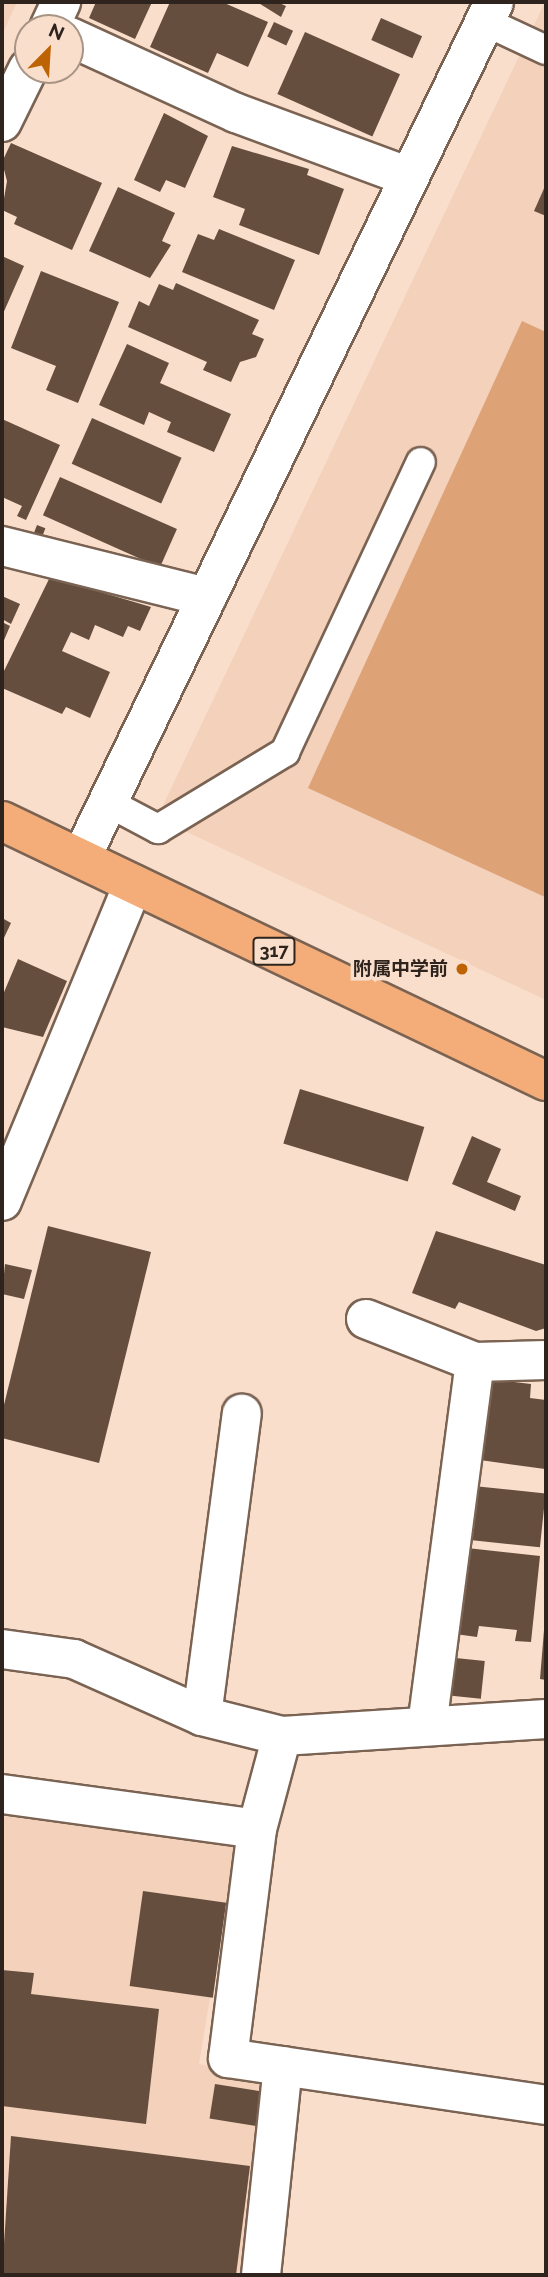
<!DOCTYPE html>
<html>
<head>
<meta charset="utf-8">
<style>
	body { margin:0 }
	#map { position:relative; width:548px; height:2277px; overflow:hidden; background:#f9decb; font-family:Raleway,"Noto Sans JP",sans-serif }
	div>[style] { position:absolute }
	[style*='--x'] { left:calc(var(--x)*1px); top:calc(var(--y)*1px); width:calc(var(--w)*1px); rotate:calc(var(--a)*1deg) }
	.built>* { inset:0; background:#f3d1ba }
	.green>* { inset:0; background:#dea277 }
	.building>* { inset:0; background:#654e3e; transform-origin:0 0 }
	.roads { filter:drop-shadow(2px 0 #7a6353) drop-shadow(-2px 0 #7a6353) drop-shadow(0 2px #7a6353) drop-shadow(0 -2px #7a6353) }
	.lane>* { height:28px; margin:-14px; padding:0 14px; transform-origin:14px; border-radius:14px; background:#fff }
	.street>* { height:38px; margin:-19px; padding:0 19px; transform-origin:19px; border-radius:19px; background:#fff }
	.highway>* { height:38px; margin:-19px; padding:0 19px; transform-origin:19px; border-radius:19px; background:#f4ad79 }
	.dots>* { width:19px; height:19px; translate:-50% -50%; box-sizing:border-box; border:4px solid #f9decb; border-radius:50% }
	span { translate:-50% -50%; white-space:nowrap; text-align:center; line-height:1.15; -webkit-text-stroke:7px #f9decb; paint-order:stroke }
	.shield-label span { padding:2px 5px; background:#f9decb; border:2px solid; border-radius:5px; -webkit-text-stroke-width:0 }
	.shield-label { font-size:18px; color:#2e241d; font-weight:700 }
	.poi-label { font-size:19px; color:#2e241d; font-weight:700 }
	.right { translate:-100% -50%; text-align:right }
	.frame { position:absolute; inset:0; border:4px solid #2e241d; pointer-events:none }
	.north { position:absolute; left:14px; top:14px; width:70px; height:70px; box-sizing:border-box; background:#f9decb; border:2px solid #a89485; border-radius:50%; rotate:24deg; font-size:19px; font-weight:700; line-height:28px; text-align:center; color:#2e241d }
	.north::after { content:''; display:block; margin:auto; width:24px; height:32px; background:#bd6303; clip-path:polygon(50% 0,100% 100%,50% 72%,0 100%) }
</style>
</head>
<body>
<div id="map">
	<div class="built">
		<i style="clip-path:polygon(2px 2px,17px 2px,2px 35px)"></i>
		<i style="clip-path:polygon(545px 2px,546px 2px,546px 1000px,157px 818px)"></i>
		<i style="clip-path:polygon(2px 1816px,235px 1846px,199px 2064px,265px 2078px,243px 2275px,2px 2275px)"></i>
	</div>
	<div class="green">
		<i style="clip-path:polygon(522px 321px,546px 332px,545px 897px,308px 788px)"></i>
	</div>
	<div class="building">
		<i style="clip-path:polygon(96px 2px,152px 2px,135px 39px,89px 18px)"></i>
		<i style="clip-path:polygon(170px 2px,222px 2px,268px 22px,248px 67px,217px 53px,208px 73px,150px 47px)"></i>
		<i style="clip-path:polygon(257px 2px,277px 2px,286px 6px,281px 17px)"></i>
		<i style="left:381px;top:18px;width:45px;height:24px;rotate:24deg"></i>
		<i style="left:274px;top:22px;width:21px;height:16px;rotate:25deg"></i>
		<i style="left:305px;top:32px;width:104px;height:68px;rotate:24deg"></i>
		<i style="clip-path:polygon(164px 113px,208px 136px,185px 188px,166px 180px,160px 192px,134px 180px)"></i>
		<i style="clip-path:polygon(11px 143px,102px 183px,72px 250px,14px 224px,17px 217px,2px 210px,7px 181px,2px 162px)"></i>
		<i style="clip-path:polygon(232px 146px,309px 169px,307px 175px,344px 189px,319px 255px,239px 225px,245px 209px,213px 197px)"></i>
		<i style="clip-path:polygon(546px 184px,546px 216px,534px 211px)"></i>
		<i style="clip-path:polygon(118px 187px,175px 213px,162px 241px,171px 245px,150px 278px,89px 251px)"></i>
		<i style="clip-path:polygon(219px 229px,295px 260px,274px 310px,182px 272px,198px 234px,214px 240px)"></i>
		<i style="clip-path:polygon(2px 256px,24px 266px,2px 316px)"></i>
		<i style="clip-path:polygon(41px 271px,119px 302px,78px 403px,46px 390px,56px 366px,11px 348px)"></i>
		<i style="clip-path:polygon(176px 283px,259px 320px,252px 334px,264px 339px,256px 357px,240px 362px,231px 382px,203px 370px,207px 362px,128px 327px,139px 301px,149px 306px,159px 284px,173px 290px)"></i>
		<i style="clip-path:polygon(127px 344px,169px 363px,160px 383px,231px 414px,214px 452px,167px 432px,171px 422px,149px 412px,144px 425px,99px 405px)"></i>
		<i style="left:92px;top:418px;width:98px;height:50px;rotate:24deg"></i>
		<i style="clip-path:polygon(2px 419px,60px 445px,26px 520px,17px 516px,22px 506px,2px 497px)"></i>
		<i style="left:60px;top:477px;width:128px;height:42px;rotate:24deg"></i>
		<i style="left:37px;top:525px;width:9px;height:17px;rotate:21deg"></i>
		<i style="clip-path:polygon(50px 577px,151px 607px,140px 631px,128px 626px,123px 637px,95px 625px,89px 640px,71px 632px,62px 651px,110px 672px,90px 718px,66px 707px,62px 714px,2px 688px,2px 675px)"></i>
		<i style="clip-path:polygon(2px 596px,20px 604px,11px 624px,2px 619px)"></i>
		<i style="clip-path:polygon(2px 622px,10px 626px,2px 645px)"></i>
		<i style="clip-path:polygon(2px 918px,11px 923px,2px 942px)"></i>
		<i style="clip-path:polygon(18px 959px,67px 981px,43px 1037px,2px 1027px,2px 997px)"></i>
		<i style="left:300px;top:1089px;width:130px;height:57px;rotate:17deg"></i>
		<i style="clip-path:polygon(472px 1136px,501px 1149px,487px 1182px,521px 1196px,515px 1211px,452px 1184px)"></i>
		<i style="clip-path:polygon(48px 1226px,151px 1252px,99px 1463px,2px 1438px,2px 1413px)"></i>
		<i style="clip-path:polygon(436px 1231px,546px 1265px,546px 1328px,536px 1331px,459px 1302px,455px 1309px,412px 1293px)"></i>
		<i style="clip-path:polygon(5px 1264px,32px 1270px,24px 1299px,2px 1294px)"></i>
		<i style="clip-path:polygon(483px 1378px,531px 1384px,530px 1398px,546px 1400px,545px 1469px,480px 1460px)"></i>
		<i style="left:464px;top:1485px;width:82px;height:54px;rotate:6deg"></i>
		<i style="clip-path:polygon(458px 1547px,540px 1556px,531px 1642px,515px 1641px,517px 1630px,479px 1626px,477px 1637px,448px 1633px)"></i>
		<i style="clip-path:polygon(544px 1630px,546px 1630px,546px 1680px,540px 1679px)"></i>
		<i style="left:446px;top:1657px;width:39px;height:38px;rotate:6deg"></i>
		<i style="left:143px;top:1891px;width:84px;height:96px;rotate:8deg"></i>
		<i style="clip-path:polygon(2px 1970px,34px 1973px,31px 1994px,159px 2009px,146px 2124px,2px 2106px)"></i>
		<i style="left:215px;top:2084px;width:50px;height:35px;rotate:9deg"></i>
		<i style="clip-path:polygon(11px 2136px,250px 2166px,236px 2275px,2px 2275px)"></i>
	</div>
	<div class="roads">
		<div class="lane">
			<i style="--x:484;--y:21;--w:68;--a:25.1"></i>
			<i style="--x:107;--y:802;--w:58;--a:27.9"></i>
			<i style="--x:158;--y:829;--w:149;--a:-31.2"></i>
			<i style="--x:285;--y:752;--w:320;--a:-64.9"></i>
		</div>
		<div class="street">
			<i style="--x:49;--y:28;--w:29;--a:-65"></i>
			<i style="--x:70;--y:37;--w:183;--a:24.6"></i>
			<i style="--x:236;--y:113;--w:184;--a:20.3"></i>
			<i style="--x:2;--y:122;--w:59;--a:-63.9"></i>
			<i style="--x:2;--y:546;--w:211;--a:14"></i>
			<i style="--x:81;--y:858;--w:950;--a:-64.24"></i>
			<i style="--x:2;--y:1201;--w:343;--a:-67.5"></i>
			<i style="--x:366;--y:1319;--w:117;--a:21.5"></i>
			<i style="--x:475;--y:1362;--w:71;--a:-1.6"></i>
			<i style="--x:2;--y:1649;--w:73;--a:7.9"></i>
			<i style="--x:74;--y:1659;--w:140;--a:24"></i>
			<i style="--x:202;--y:1716;--w:82;--a:14"></i>
			<i style="--x:202;--y:1716;--w:305;--a:-82.5"></i>
			<i style="--x:427;--y:1726;--w:367;--a:-82.5"></i>
			<i style="--x:2;--y:1794;--w:257;--a:7.8"></i>
			<i style="--x:257;--y:1829;--w:231;--a:97.2"></i>
			<i style="--x:228;--y:2058;--w:321;--a:8.4"></i>
			<i style="--x:257;--y:1829;--w:96;--a:-75"></i>
			<i style="--x:282;--y:1736;--w:265;--a:-3.7"></i>
			<i style="--x:261;--y:2275;--w:210;--a:-84"></i>
		</div>
		<div class="highway">
			<i style="--x:2;--y:821;--w:603;--a:25.55"></i>
		</div>
	</div>
	<div class="dots">
		<i style="left:462px;top:969px;background:#bd6303"></i>
	</div>
	<div class="shield-label">
		<span style="left:274px;top:951px">317</span>
	</div>
	<div class="poi-label">
		<span class="right" style="left:448px;top:969px">附属中学前</span>
	</div>
	<div class="frame"></div>
	<div class="north">N</div>
</div>
</body>
</html>
